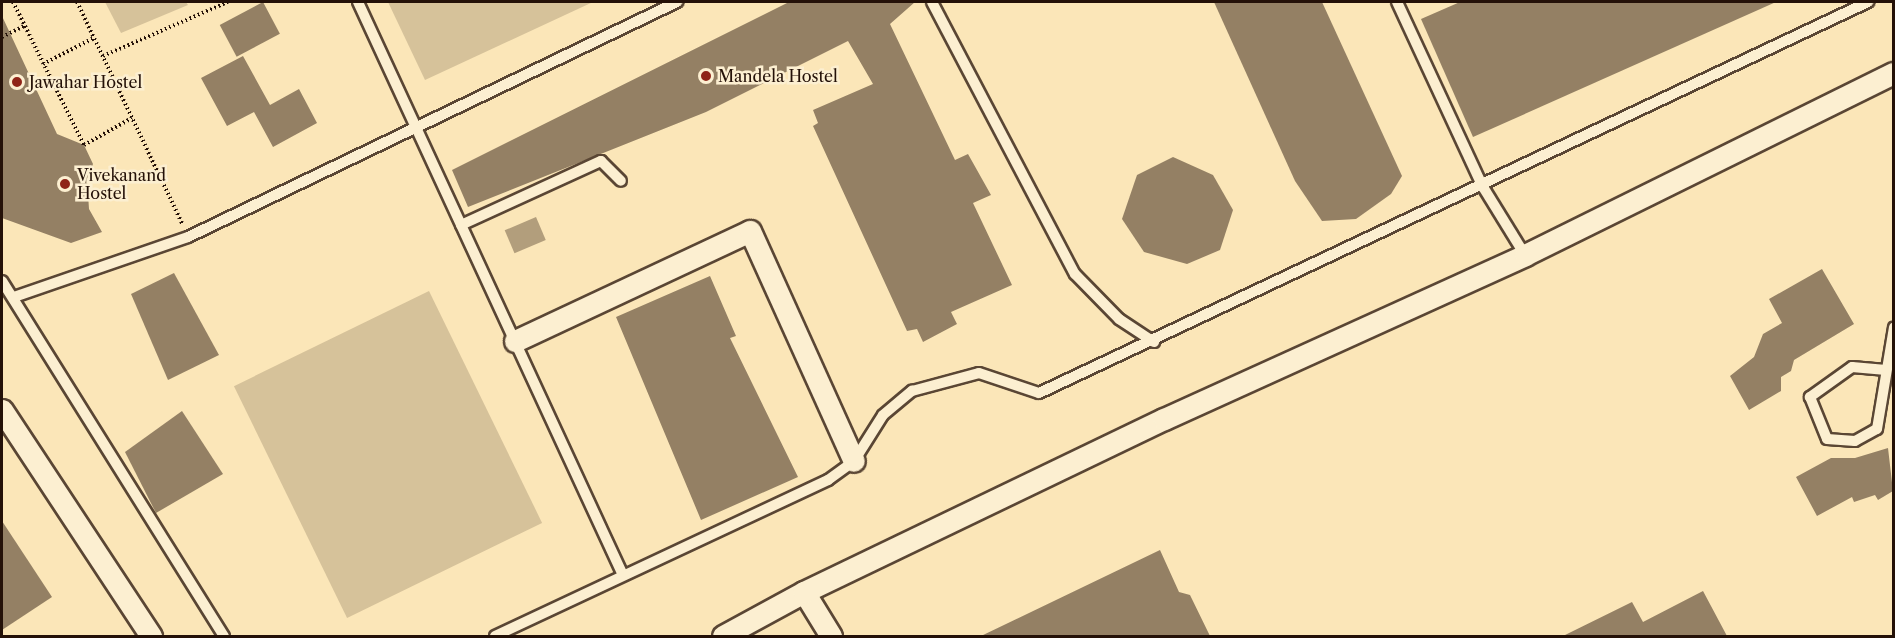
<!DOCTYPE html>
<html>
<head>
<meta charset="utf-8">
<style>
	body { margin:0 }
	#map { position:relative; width:1895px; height:638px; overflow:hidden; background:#fbe6b8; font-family:"Libre Caslon Text",serif }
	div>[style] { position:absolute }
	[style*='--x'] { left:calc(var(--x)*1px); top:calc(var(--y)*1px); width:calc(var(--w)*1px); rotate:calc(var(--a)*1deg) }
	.green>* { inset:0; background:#d6c29a; transform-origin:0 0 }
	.water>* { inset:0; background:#b29e7c; transform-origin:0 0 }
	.building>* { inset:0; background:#948064; transform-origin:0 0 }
	.path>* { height:4px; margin-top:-2px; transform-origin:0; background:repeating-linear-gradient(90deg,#241108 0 1.5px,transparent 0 4.5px) }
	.roads { filter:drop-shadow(2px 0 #5a4634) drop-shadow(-2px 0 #5a4634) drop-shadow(0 2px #5a4634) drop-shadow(0 -2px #5a4634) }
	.service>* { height:10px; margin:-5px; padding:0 5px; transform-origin:5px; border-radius:5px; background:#fcefd1 }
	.minor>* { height:21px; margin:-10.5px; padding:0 10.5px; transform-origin:10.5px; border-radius:10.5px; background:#fcefd1 }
	.dots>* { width:16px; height:16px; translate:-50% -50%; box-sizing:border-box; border:3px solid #fcefd1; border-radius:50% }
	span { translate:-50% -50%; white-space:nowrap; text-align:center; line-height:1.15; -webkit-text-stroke:5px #fcefd1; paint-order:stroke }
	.poi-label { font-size:16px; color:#241108 }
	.left { translate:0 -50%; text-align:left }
	.frame { position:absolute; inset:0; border:3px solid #241108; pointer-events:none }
</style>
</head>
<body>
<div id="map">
	<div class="green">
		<i style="clip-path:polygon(105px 2px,186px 2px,188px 5px,121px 33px)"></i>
		<i style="clip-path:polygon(388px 2px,593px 2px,425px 80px)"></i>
		<i style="left:429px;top:291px;width:258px;height:217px;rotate:64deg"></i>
	</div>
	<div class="water">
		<i style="left:536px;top:217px;width:25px;height:34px;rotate:67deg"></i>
	</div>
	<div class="building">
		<i style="left:263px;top:2px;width:36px;height:49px;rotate:62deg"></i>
		<i style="clip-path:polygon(789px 2px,915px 2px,890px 24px,955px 160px,968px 154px,991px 195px,973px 203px,1012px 285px,951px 312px,957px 324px,923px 342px,917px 329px,907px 331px,813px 126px,818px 123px,813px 110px,873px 84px,848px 41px,706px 112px,468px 207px,452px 170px)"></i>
		<i style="clip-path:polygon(1214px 2px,1322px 2px,1402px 176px,1391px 194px,1356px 219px,1322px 221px,1295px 181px)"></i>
		<i style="clip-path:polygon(1460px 2px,1776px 2px,1473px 137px,1421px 19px)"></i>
		<i style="clip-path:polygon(2px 16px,57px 134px,84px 145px,93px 164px,87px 179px,89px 209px,102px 232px,71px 243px,2px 218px)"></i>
		<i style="clip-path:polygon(243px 56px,270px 105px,299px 89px,317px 123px,273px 147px,254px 112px,227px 126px,201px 78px)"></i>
		<i style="clip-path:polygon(1173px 157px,1213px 175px,1233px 210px,1220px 250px,1187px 264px,1144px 252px,1122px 219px,1137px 175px)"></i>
		<i style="clip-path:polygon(1822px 269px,1854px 324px,1794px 360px,1791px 371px,1781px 377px,1781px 391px,1749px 410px,1730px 376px,1754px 357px,1763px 334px,1782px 323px,1769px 299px)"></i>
		<i style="clip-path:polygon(174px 273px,219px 355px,168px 380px,131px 294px)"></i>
		<i style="clip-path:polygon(710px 276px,736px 336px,730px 338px,798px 477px,701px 520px,616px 317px)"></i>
		<i style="clip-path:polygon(182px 411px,223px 474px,156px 513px,125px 452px)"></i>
		<i style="clip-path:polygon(1888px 448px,1893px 491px,1878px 500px,1875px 495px,1854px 502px,1852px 497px,1817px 516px,1796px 477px,1831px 458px,1855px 458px)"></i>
		<i style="clip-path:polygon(2px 521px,52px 597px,2px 630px)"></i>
		<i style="clip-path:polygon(1160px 550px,1179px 592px,1190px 595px,1210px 636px,981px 636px)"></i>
		<i style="clip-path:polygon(1703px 591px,1727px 636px,1563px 636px,1632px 602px,1643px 622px)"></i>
	</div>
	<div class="path">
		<i style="--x:13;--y:2;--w:160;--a:63.6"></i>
		<i style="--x:84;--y:145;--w:55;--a:-29.4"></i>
		<i style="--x:77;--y:2;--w:245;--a:64.6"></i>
		<i style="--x:2;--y:37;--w:25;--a:-26"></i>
		<i style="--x:103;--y:56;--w:136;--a:-23.4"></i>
		<i style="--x:43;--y:64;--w:57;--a:-27"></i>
	</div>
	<div class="roads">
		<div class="service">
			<i style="--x:358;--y:2;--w:629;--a:65.19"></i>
			<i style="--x:932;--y:2;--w:307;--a:62.3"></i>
			<i style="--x:1075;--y:274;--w:63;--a:45.6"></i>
			<i style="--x:1119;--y:319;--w:42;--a:33.3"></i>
			<i style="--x:1397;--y:2;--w:204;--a:65.1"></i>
			<i style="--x:1483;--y:187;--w:80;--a:58.3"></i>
			<i style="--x:461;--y:225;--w:154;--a:-24.6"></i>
			<i style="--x:601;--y:161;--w:28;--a:45"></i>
			<i style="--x:2;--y:281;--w:419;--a:58"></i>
			<i style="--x:14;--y:297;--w:184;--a:-19"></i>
			<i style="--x:188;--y:237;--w:543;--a:-25.67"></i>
			<i style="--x:1886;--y:370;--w:34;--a:-175"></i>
			<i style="--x:1852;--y:367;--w:52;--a:144.5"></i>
			<i style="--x:1810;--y:397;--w:45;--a:68"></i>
			<i style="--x:1827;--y:439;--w:28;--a:4"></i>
			<i style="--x:1855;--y:441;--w:25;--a:-29"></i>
			<i style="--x:1877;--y:429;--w:103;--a:-80.5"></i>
			<i style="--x:495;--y:636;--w:368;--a:-25.1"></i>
			<i style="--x:828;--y:480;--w:32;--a:-36"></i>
			<i style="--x:854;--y:461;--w:54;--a:-57.8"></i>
			<i style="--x:883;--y:415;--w:38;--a:-40"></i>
			<i style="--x:912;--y:391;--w:69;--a:-15"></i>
			<i style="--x:979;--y:373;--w:63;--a:18.4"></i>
			<i style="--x:1039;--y:393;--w:917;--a:-25.25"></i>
		</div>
		<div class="minor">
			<i style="--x:515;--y:341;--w:259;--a:-25.1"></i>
			<i style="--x:750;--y:231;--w:252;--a:65.7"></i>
			<i style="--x:2;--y:410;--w:271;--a:56.6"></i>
			<i style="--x:804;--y:592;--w:52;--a:58.5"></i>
			<i style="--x:723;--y:636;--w:92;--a:-28.5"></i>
			<i style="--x:804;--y:592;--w:399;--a:-25.7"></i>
			<i style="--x:1164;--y:419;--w:397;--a:-24.4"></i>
			<i style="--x:1525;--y:255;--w:411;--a:-26.3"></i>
		</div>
	</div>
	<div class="dots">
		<i style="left:706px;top:76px;background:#8f2418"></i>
		<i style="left:17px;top:82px;background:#8f2418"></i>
		<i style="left:65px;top:184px;background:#8f2418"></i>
	</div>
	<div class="poi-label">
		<span class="left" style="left:718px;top:76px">Mandela Hostel</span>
		<span class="left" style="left:29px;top:82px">Jawahar Hostel</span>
		<span class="left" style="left:77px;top:184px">Vivekanand<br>Hostel</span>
	</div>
	<div class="frame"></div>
</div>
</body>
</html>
